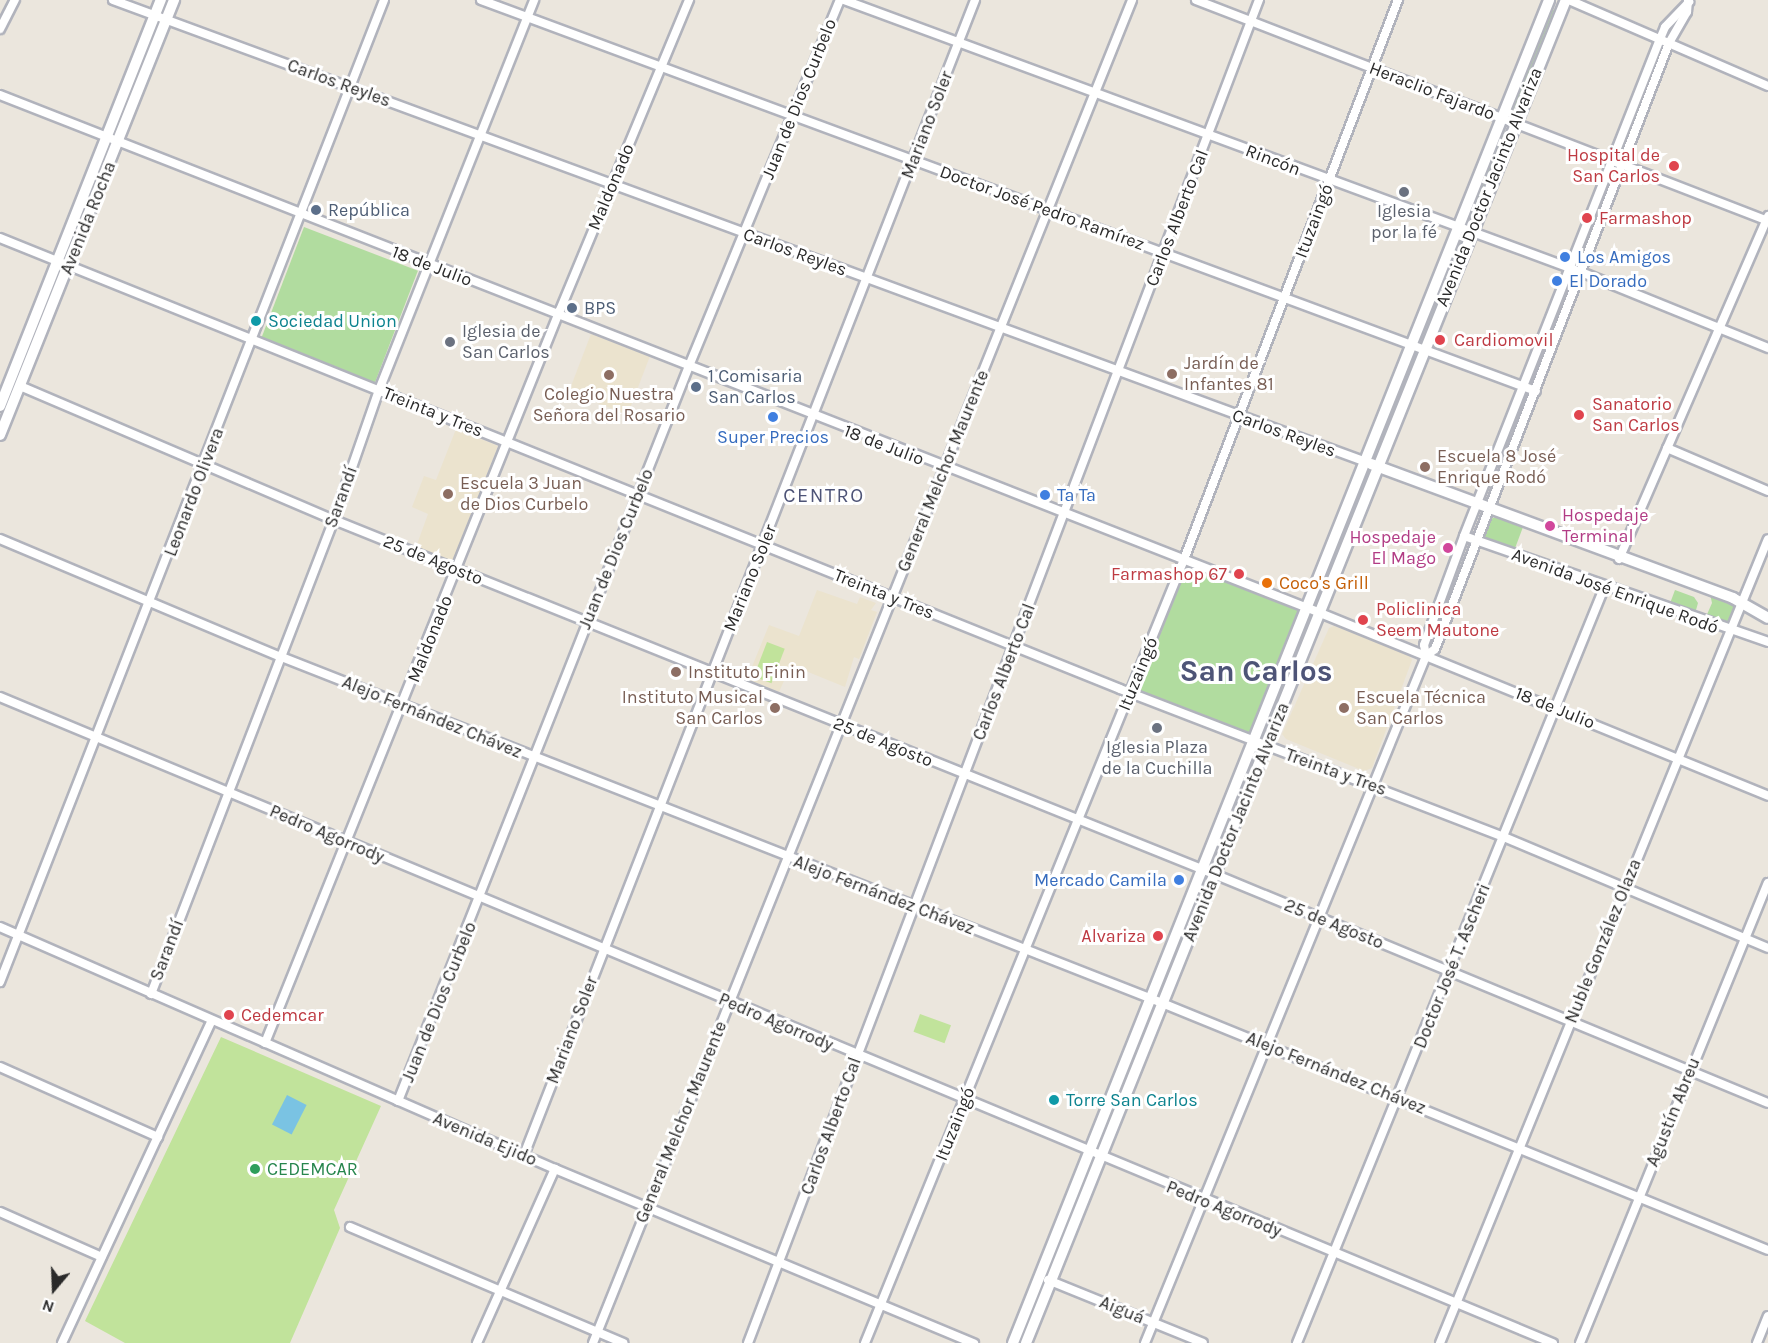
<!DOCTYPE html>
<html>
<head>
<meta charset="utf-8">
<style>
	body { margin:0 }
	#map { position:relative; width:1768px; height:1343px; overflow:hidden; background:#ebe6dd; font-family:Karla,sans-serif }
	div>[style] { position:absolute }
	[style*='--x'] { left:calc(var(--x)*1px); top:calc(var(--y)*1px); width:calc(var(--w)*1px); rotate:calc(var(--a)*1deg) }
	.education>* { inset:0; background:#ebe3ce; transform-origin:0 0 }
	.green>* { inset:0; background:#b1dc9f; transform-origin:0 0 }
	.pitch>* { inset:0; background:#c1e39b; transform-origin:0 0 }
	.water>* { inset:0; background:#7ac3e3; transform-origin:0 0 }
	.roads { filter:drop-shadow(2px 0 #b1b3bc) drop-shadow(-2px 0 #b1b3bc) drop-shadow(0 2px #b1b3bc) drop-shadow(0 -2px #b1b3bc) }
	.street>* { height:8px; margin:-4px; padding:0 4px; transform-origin:4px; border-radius:4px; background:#fff }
	.secondary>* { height:10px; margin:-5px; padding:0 5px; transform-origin:5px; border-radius:5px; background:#fff }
	.dots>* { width:16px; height:16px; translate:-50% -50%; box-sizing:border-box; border:3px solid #fff; border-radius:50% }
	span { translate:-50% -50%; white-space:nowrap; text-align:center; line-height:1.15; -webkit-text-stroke:6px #fff; paint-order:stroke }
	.street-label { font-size:18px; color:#2a2a2a }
	.health-label { font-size:18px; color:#be3a42 }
	.right { translate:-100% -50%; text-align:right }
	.left { translate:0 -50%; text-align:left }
	.service-label { font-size:18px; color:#4e5e75 }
	.worship-label { font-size:18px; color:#5b616d }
	.shop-label { font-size:18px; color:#366cbe }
	.culture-label { font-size:18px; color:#0d838f }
	.education-label { font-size:18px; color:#785e54 }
	.hotel-label { font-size:18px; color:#b23c85 }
	.food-label { font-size:18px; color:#c56008 }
	.leisure-label { font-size:18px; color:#27864d }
	.neighbourhood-label { font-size:20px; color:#4e5477; letter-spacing:1.5px }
	.town-label { font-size:30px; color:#4e5477; font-weight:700 }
	.north { position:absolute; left:24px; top:1259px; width:60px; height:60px; -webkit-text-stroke:4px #fff; paint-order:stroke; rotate:199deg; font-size:16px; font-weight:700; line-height:24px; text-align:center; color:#2a2a2a }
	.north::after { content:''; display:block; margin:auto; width:21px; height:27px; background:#2a2a2a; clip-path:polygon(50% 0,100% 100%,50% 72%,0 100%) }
</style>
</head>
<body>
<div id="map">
	<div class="education">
		<i style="left:591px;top:334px;width:63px;height:62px;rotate:21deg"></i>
		<i style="clip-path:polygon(456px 429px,498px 446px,452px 562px,416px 547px,428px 514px,412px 507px,424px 476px,436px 480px)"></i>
		<i style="clip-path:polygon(817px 590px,857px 604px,860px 597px,876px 603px,871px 610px,877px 612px,859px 659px,854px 657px,845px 687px,791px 665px,779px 692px,747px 679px,769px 625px,799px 636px)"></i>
		<i style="clip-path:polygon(1334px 626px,1408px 654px,1412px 660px,1372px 768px,1364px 771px,1286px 739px,1282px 734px,1329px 628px)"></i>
	</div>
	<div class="green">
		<i style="clip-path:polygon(1551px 9px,1558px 11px,1513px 111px,1511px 109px)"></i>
		<i style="clip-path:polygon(1505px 130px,1471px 219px,1469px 219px,1503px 131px)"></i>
		<i style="left:304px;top:227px;width:122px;height:120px;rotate:21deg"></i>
		<i style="clip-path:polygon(1458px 241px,1462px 242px,1421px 339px,1420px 338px)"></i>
		<i style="clip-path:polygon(1415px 356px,1376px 462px,1371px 460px,1413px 357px)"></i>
		<i style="clip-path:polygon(1366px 472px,1363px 490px,1316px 604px,1313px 603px)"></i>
		<i style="clip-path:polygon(1496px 517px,1523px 527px,1514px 551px,1482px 540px,1490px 519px)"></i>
		<i style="left:1186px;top:567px;width:122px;height:134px;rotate:21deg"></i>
		<i style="clip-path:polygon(1675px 590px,1694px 597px,1698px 603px,1696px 610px,1691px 613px,1669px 606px)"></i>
		<i style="clip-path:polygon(1710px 594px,1735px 604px,1728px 622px,1705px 619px,1712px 603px)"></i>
		<i style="clip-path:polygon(1310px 614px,1264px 735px,1261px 733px)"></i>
		<i style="clip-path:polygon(1255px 747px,1261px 749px,1212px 860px,1211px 859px)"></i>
		<i style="clip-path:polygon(1202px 884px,1163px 987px,1161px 988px,1160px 987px)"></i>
		<i style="clip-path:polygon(1152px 1012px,1101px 1142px,1099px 1143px,1098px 1142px)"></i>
	</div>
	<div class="pitch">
		<i style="left:767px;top:642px;width:19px;height:37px;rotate:21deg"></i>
		<i style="left:920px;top:1014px;width:33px;height:19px;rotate:20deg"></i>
		<i style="clip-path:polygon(221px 1037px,381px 1106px,334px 1210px,340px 1228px,290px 1343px,125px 1343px,85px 1321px)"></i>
	</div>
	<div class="water">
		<i style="left:287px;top:1095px;width:22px;height:33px;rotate:27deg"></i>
	</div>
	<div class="roads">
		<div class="street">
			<i style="--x:113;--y:0;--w:1335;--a:20.24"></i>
			<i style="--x:481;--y:0;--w:1125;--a:20.34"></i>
			<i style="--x:844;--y:0;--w:786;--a:20.26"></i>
			<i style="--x:1581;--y:272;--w:202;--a:22.1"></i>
			<i style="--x:1196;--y:0;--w:613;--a:21.12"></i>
			<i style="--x:1569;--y:0;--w:217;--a:23.4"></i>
			<i style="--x:0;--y:29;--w:33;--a:-63"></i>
			<i style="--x:0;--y:95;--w:1405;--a:21.42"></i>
			<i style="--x:1308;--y:608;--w:497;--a:22.2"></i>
			<i style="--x:0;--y:238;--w:1207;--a:21.93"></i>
			<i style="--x:1120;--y:689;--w:412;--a:21.1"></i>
			<i style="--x:1504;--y:837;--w:286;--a:22.8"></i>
			<i style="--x:20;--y:386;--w:336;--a:23.1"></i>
			<i style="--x:329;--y:518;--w:954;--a:21.91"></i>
			<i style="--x:1214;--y:874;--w:599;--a:22.46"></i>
			<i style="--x:1667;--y:448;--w:110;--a:23.1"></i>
			<i style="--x:1464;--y:536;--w:322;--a:19.2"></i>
			<i style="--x:0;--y:539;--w:303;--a:22.8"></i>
			<i style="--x:279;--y:656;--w:949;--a:21.45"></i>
			<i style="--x:1162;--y:1003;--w:654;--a:22.18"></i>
			<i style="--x:1619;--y:559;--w:374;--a:-66.5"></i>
			<i style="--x:1426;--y:656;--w:11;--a:-100"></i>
			<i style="--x:1424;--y:645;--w:116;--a:-69.8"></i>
			<i style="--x:1464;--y:536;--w:534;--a:-68.48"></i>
			<i style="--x:1660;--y:39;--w:13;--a:-67"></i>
			<i style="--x:1665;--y:27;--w:35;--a:-46"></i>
			<i style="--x:0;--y:697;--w:1682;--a:22.59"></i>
			<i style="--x:0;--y:927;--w:605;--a:23.56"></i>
			<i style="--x:555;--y:1169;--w:454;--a:22.6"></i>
			<i style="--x:0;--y:982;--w:1054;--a:-68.64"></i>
			<i style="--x:151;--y:994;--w:506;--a:-68.91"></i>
			<i style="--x:333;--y:522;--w:140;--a:-70.8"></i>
			<i style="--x:379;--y:390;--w:420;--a:-68.3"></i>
			<i style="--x:265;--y:1043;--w:790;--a:-68.08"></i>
			<i style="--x:560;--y:310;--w:336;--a:-67.4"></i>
			<i style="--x:0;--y:1067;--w:173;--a:23.9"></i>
			<i style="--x:398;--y:1101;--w:791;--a:-68.4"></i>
			<i style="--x:689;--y:366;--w:396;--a:-67.6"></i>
			<i style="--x:524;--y:1155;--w:1240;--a:-68.67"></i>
			<i style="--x:0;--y:1212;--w:111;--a:23.8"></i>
			<i style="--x:350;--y:1227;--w:297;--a:23"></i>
			<i style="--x:1048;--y:1280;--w:167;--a:22.1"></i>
			<i style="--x:62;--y:1343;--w:356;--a:-65.1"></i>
			<i style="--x:477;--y:1343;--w:191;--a:-65.9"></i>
			<i style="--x:593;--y:1343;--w:1447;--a:-68.13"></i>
			<i style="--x:748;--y:1343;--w:1437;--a:-69.17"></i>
			<i style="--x:865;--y:1343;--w:843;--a:-67.85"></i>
			<i style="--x:1183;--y:562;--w:602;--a:-69.07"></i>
			<i style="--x:1145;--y:1343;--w:742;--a:-67.75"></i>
			<i style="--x:1426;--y:656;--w:11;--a:-38"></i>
			<i style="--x:1435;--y:649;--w:650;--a:-68.89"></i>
			<i style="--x:1669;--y:43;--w:36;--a:-60"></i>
			<i style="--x:1687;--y:12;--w:12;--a:-85"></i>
			<i style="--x:1297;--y:1343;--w:815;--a:-67.87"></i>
			<i style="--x:1440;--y:1343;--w:868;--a:-67.81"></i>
			<i style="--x:1580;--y:1343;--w:497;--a:-67.8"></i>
			<i style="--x:1757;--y:1343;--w:29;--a:-68"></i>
		</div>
		<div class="secondary">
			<i style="--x:0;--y:406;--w:437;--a:-68.4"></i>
			<i style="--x:0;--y:435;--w:469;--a:-68.2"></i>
			<i style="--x:1371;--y:464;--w:386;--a:20.3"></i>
			<i style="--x:1733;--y:598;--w:40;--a:29.7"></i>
			<i style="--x:1013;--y:1343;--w:1446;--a:-68.24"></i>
			<i style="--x:1026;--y:1343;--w:1447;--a:-68.1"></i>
		</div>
	</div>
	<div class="dots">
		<i style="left:1674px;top:166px;background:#e0444e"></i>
		<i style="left:1404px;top:192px;background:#6b7280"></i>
		<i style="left:316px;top:210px;background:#5c6f8a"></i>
		<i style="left:1587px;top:218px;background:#e0444e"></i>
		<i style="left:1565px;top:257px;background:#3f7fe0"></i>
		<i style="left:1557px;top:281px;background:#3f7fe0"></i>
		<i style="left:572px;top:308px;background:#5c6f8a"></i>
		<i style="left:256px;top:321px;background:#0f9aa8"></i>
		<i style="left:1440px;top:340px;background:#e0444e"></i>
		<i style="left:450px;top:342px;background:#6b7280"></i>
		<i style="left:1172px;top:374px;background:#8d6e63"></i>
		<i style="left:609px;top:375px;background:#8d6e63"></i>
		<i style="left:696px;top:387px;background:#5c6f8a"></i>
		<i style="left:1579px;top:415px;background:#e0444e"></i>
		<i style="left:773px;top:417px;background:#3f7fe0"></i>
		<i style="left:1425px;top:467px;background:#8d6e63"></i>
		<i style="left:448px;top:494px;background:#8d6e63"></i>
		<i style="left:1045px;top:495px;background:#3f7fe0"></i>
		<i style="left:1550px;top:526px;background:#d1479c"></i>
		<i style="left:1448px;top:548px;background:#d1479c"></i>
		<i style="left:1239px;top:574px;background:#e0444e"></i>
		<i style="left:1267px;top:583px;background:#e8710a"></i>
		<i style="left:1363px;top:620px;background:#e0444e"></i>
		<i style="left:676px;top:672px;background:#8d6e63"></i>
		<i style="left:775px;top:708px;background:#8d6e63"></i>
		<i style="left:1344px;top:708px;background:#8d6e63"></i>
		<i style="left:1157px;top:728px;background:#6b7280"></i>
		<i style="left:1179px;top:880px;background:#3f7fe0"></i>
		<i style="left:1158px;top:936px;background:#e0444e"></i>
		<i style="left:229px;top:1015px;background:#e0444e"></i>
		<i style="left:1054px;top:1100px;background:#0f9aa8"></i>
		<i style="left:255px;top:1169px;background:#2e9e5b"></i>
	</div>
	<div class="street-label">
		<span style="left:339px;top:83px;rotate:20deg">Carlos Reyles</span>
		<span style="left:1432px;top:91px;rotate:21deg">Heraclio Fajardo</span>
		<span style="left:799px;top:99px;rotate:-68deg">Juan de Dios Curbelo</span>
		<span style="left:927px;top:125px;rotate:-69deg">Mariano Soler</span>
		<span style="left:1273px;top:160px;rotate:21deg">Rincón</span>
		<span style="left:611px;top:187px;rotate:-67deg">Maldonado</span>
		<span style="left:1489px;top:187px;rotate:-68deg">Avenida Doctor Jacinto Alvariza</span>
		<span style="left:1042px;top:208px;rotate:20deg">Doctor José Pedro Ramírez</span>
		<span style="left:88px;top:218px;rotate:-68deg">Avenida Rocha</span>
		<span style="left:1177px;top:218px;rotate:-69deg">Carlos Alberto Cal</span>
		<span style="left:1314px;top:221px;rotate:-69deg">Ituzaingó</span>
		<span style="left:795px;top:252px;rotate:20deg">Carlos Reyles</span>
		<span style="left:432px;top:266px;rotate:21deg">18 de Julio</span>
		<span style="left:433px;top:412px;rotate:22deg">Treinta y Tres</span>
		<span style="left:1284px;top:433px;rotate:20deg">Carlos Reyles</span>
		<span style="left:884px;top:445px;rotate:21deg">18 de Julio</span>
		<span style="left:943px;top:471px;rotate:-68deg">General Melchor Maurente</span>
		<span style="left:194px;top:492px;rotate:-69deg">Leonardo Olivera</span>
		<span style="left:341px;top:497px;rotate:-70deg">Sarandí</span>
		<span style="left:616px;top:549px;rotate:-68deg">Juan de Dios Curbelo</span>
		<span style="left:433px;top:560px;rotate:22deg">25 de Agosto</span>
		<span style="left:750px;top:578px;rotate:-68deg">Mariano Soler</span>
		<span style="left:1615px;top:591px;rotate:20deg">Avenida José Enrique Rodó</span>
		<span style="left:884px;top:594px;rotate:22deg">Treinta y Tres</span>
		<span style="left:430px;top:639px;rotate:-68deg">Maldonado</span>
		<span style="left:1004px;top:672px;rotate:-69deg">Carlos Alberto Cal</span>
		<span style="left:1138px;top:674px;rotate:-68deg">Ituzaingó</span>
		<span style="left:1555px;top:708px;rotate:22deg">18 de Julio</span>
		<span style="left:432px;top:717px;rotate:22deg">Alejo Fernández Chávez</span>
		<span style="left:883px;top:742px;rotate:22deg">25 de Agosto</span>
		<span style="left:1336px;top:772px;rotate:20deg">Treinta y Tres</span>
		<span style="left:1236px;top:822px;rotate:-68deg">Avenida Doctor Jacinto Alvariza</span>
		<span style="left:327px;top:834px;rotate:23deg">Pedro Agorrody</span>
		<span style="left:884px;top:895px;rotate:21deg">Alejo Fernández Chávez</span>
		<span style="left:1334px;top:924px;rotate:22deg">25 de Agosto</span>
		<span style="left:1603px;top:941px;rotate:-68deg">Nuble González Olaza</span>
		<span style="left:167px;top:950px;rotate:-69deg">Sarandí</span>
		<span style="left:1452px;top:966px;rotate:-68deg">Doctor José T. Ascheri</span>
		<span style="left:439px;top:1002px;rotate:-68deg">Juan de Dios Curbelo</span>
		<span style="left:776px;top:1022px;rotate:23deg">Pedro Agorrody</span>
		<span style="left:572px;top:1030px;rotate:-69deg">Mariano Soler</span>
		<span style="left:1336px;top:1073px;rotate:22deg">Alejo Fernández Chávez</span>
		<span style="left:1673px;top:1112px;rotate:-68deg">Agustín Abreu</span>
		<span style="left:681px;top:1122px;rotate:-68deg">General Melchor Maurente</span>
		<span style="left:955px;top:1124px;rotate:-68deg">Ituzaingó</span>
		<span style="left:831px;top:1126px;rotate:-70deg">Carlos Alberto Cal</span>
		<span style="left:485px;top:1139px;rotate:23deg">Avenida Ejido</span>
		<span style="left:1224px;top:1209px;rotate:22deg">Pedro Agorrody</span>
		<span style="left:1122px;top:1310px;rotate:22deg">Aiguá</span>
	</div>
	<div class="health-label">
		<span class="right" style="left:1660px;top:166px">Hospital de<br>San Carlos</span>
		<span class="left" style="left:1599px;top:218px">Farmashop</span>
		<span class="left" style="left:1454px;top:340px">Cardiomovil</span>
		<span class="left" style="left:1592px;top:415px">Sanatorio<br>San Carlos</span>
		<span class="right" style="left:1227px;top:574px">Farmashop 67</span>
		<span class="left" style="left:1376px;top:620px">Policlinica<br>Seem Mautone</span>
		<span class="right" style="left:1146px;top:936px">Alvariza</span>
		<span class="left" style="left:241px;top:1015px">Cedemcar</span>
	</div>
	<div class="service-label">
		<span class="left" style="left:328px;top:210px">República</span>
		<span class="left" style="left:584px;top:308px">BPS</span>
		<span class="left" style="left:708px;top:387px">1 Comisaria<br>San Carlos</span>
	</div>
	<div class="worship-label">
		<span style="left:1404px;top:222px">Iglesia<br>por la fé</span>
		<span class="left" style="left:462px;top:342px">Iglesia de<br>San Carlos</span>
		<span style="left:1157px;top:758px">Iglesia Plaza<br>de la Cuchilla</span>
	</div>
	<div class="shop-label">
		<span class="left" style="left:1577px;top:257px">Los Amigos</span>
		<span class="left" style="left:1569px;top:281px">El Dorado</span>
		<span style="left:773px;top:437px">Super Precios</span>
		<span class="left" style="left:1057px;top:495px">Ta Ta</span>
		<span class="right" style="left:1167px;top:880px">Mercado Camila</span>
	</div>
	<div class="culture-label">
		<span class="left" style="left:268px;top:321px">Sociedad Union</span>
		<span class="left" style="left:1066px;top:1100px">Torre San Carlos</span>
	</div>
	<div class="education-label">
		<span class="left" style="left:1184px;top:374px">Jardín de<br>Infantes 81</span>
		<span style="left:609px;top:405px">Colegio Nuestra<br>Señora del Rosario</span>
		<span class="left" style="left:1437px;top:467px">Escuela 8 José<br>Enrique Rodó</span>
		<span class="left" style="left:460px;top:494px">Escuela 3 Juan<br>de Dios Curbelo</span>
		<span class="left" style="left:688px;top:672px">Instituto Finin</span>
		<span class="right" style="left:763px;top:708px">Instituto Musical<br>San Carlos</span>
		<span class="left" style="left:1356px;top:708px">Escuela Técnica<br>San Carlos</span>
	</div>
	<div class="hotel-label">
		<span class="left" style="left:1562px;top:526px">Hospedaje<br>Terminal</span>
		<span class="right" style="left:1436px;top:548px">Hospedaje<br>El Mago</span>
	</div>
	<div class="food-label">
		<span class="left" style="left:1279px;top:583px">Coco's Grill</span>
	</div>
	<div class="leisure-label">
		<span class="left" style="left:267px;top:1169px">CEDEMCAR</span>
	</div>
	<div class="neighbourhood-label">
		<span style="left:824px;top:495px">CENTRO</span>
	</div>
	<div class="town-label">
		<span style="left:1256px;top:671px">San Carlos</span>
	</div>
	<div class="north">N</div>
</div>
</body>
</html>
